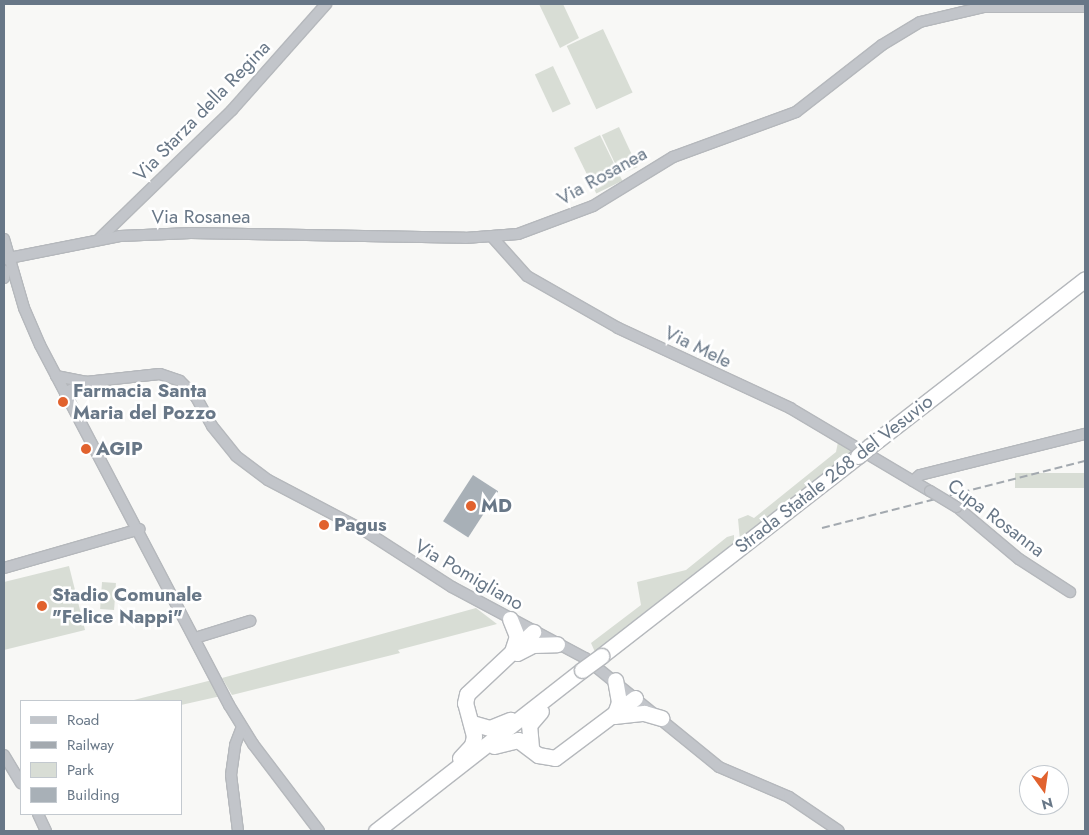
<!DOCTYPE html>
<html>
<head>
<meta charset="utf-8">
<style>
	body { margin:0 }
	#map { position:relative; width:1089px; height:835px; overflow:hidden; background:#f8f8f6; font-family:Jost,sans-serif }
	div>[style] { position:absolute }
	[style*='--x'] { left:calc(var(--x)*1px); top:calc(var(--y)*1px); width:calc(var(--w)*1px); rotate:calc(var(--a)*1deg) }
	.green>* { inset:0; background:#d8ddd5; transform-origin:0 0 }
	.building>* { inset:0; background:#a8b0b7; transform-origin:0 0 }
	.roads { filter:drop-shadow(1px 0 #b5b8bc) drop-shadow(-1px 0 #b5b8bc) drop-shadow(0 1px #b5b8bc) drop-shadow(0 -1px #b5b8bc) }
	.minor>* { height:10px; margin:-5px; padding:0 5px; transform-origin:5px; border-radius:5px; background:#c2c5ca }
	.highway>* { height:15px; margin:-7.5px; padding:0 7.5px; transform-origin:7.5px; border-radius:7.5px; background:#fff }
	.rail>* { height:2px; margin-top:-1px; transform-origin:0; background:repeating-linear-gradient(90deg,#a3a9af 0 8px,transparent 0 12px) }
	.bridges { filter:drop-shadow(1px 0 #b5b8bc) drop-shadow(-1px 0 #b5b8bc) drop-shadow(0 1px #b5b8bc) drop-shadow(0 -1px #b5b8bc) }
	.minor-bridge>* { height:10px; margin:-5px; padding:0 5px; transform-origin:5px; border-radius:5px; background:#c2c5ca }
	.highway-bridge>* { height:15px; margin:-7.5px; padding:0 7.5px; transform-origin:7.5px; border-radius:7.5px; background:#fff }
	.dots>* { width:14px; height:14px; translate:-50% -50%; box-sizing:border-box; border:2px solid #fff; border-radius:50% }
	span { translate:-50% -50%; white-space:nowrap; text-align:center; line-height:1.15; -webkit-text-stroke:5px #fff; paint-order:stroke }
	.street-label { font-size:19px; color:#687787 }
	.poi-label { font-size:19px; color:#687787; font-weight:700 }
	.left { translate:0 -50%; text-align:left }
	.frame { position:absolute; inset:0; border:5px solid #687787; pointer-events:none }
	.legend { position:absolute; left:20px; top:700px; width:162px; height:115px; box-sizing:border-box; background:#fff; border:1px solid #c3c9cf; margin:0; padding:6px 9px; list-style:none; font-size:15px; color:#687787 }
	.legend li { display:flex; align-items:center; gap:10px; height:25px }
	.legend b { width:25px; border:1px solid #c3c9cf }
	.north { position:absolute; left:1019px; top:765px; width:50px; height:50px; box-sizing:border-box; background:#fff; border:1px solid #c3c9cf; border-radius:50%; rotate:166deg; font-size:14px; font-weight:700; line-height:20px; text-align:center; color:#687787 }
	.north::after { content:''; display:block; margin:auto; width:18px; height:22px; background:#e1622e; clip-path:polygon(50% 0,100% 100%,50% 72%,0 100%) }
</style>
</head>
<body>
<div id="map">
	<div class="green">
		<i style="clip-path:polygon(539px 4px,563px 4px,579px 38px,560px 48px)"></i>
		<i style="left:603px;top:29px;width:70px;height:40px;rotate:65deg"></i>
		<i style="left:553px;top:66px;width:42px;height:20px;rotate:65deg"></i>
		<i style="left:619px;top:127px;width:44px;height:19px;rotate:65deg"></i>
		<i style="left:600px;top:135px;width:51px;height:29px;rotate:64deg"></i>
		<i style="clip-path:polygon(838px 442px,855px 449px,740px 540px,738px 519px,748px 515px,754px 518px,836px 452px)"></i>
		<i style="left:1085px;top:473px;width:15px;height:70px;rotate:90deg"></i>
		<i style="clip-path:polygon(734px 535px,734px 545px,595px 652px,591px 643px,641px 605px,637px 582px,686px 570px,727px 537px)"></i>
		<i style="clip-path:polygon(69px 566px,85px 630px,4px 650px,4px 582px)"></i>
		<i style="left:102px;top:582px;width:14px;height:27px;rotate:4deg"></i>
		<i style="clip-path:polygon(476px 608px,497px 624px,398px 650px,400px 653px,232px 695px,222px 678px)"></i>
		<i style="clip-path:polygon(212px 680px,221px 696px,181px 705px,181px 701px,130px 701px)"></i>
	</div>
	<div class="building">
		<i style="left:473px;top:475px;width:30px;height:55px;rotate:33deg"></i>
	</div>
	<div class="roads">
		<div class="minor">
			<i style="--x:100;--y:238;--w:184;--a:-44.1"></i>
			<i style="--x:232;--y:110;--w:142;--a:-48.4"></i>
			<i style="--x:493;--y:238;--w:51;--a:48.2"></i>
			<i style="--x:527;--y:276;--w:105;--a:29.7"></i>
			<i style="--x:618;--y:328;--w:190;--a:24.9"></i>
			<i style="--x:790;--y:408;--w:163;--a:30.7"></i>
			<i style="--x:4;--y:239;--w:72;--a:73.8"></i>
			<i style="--x:24;--y:308;--w:40;--a:66.6"></i>
			<i style="--x:40;--y:345;--w:407;--a:62.3"></i>
			<i style="--x:229;--y:705;--w:46;--a:58.4"></i>
			<i style="--x:253;--y:744;--w:109;--a:52.8"></i>
			<i style="--x:4;--y:259;--w:118;--a:-11.2"></i>
			<i style="--x:120;--y:236;--w:71;--a:-2.4"></i>
			<i style="--x:191;--y:233;--w:274;--a:1"></i>
			<i style="--x:465;--y:238;--w:53;--a:-4.3"></i>
			<i style="--x:518;--y:234;--w:80;--a:-20.5"></i>
			<i style="--x:593;--y:206;--w:94;--a:-31.5"></i>
			<i style="--x:673;--y:157;--w:131;--a:-20.1"></i>
			<i style="--x:796;--y:112;--w:109;--a:-37.9"></i>
			<i style="--x:882;--y:45;--w:44;--a:-31.2"></i>
			<i style="--x:920;--y:22;--w:66;--a:-13.2"></i>
			<i style="--x:984;--y:7;--w:101;--a:0"></i>
			<i style="--x:4;--y:278;--w:7;--a:-82"></i>
			<i style="--x:56;--y:376;--w:31;--a:11"></i>
			<i style="--x:86;--y:382;--w:74;--a:-6.2"></i>
			<i style="--x:160;--y:374;--w:21;--a:19"></i>
			<i style="--x:180;--y:381;--w:23;--a:45"></i>
			<i style="--x:196;--y:397;--w:33;--a:61"></i>
			<i style="--x:212;--y:426;--w:38;--a:51"></i>
			<i style="--x:236;--y:456;--w:40;--a:37"></i>
			<i style="--x:268;--y:480;--w:110;--a:27.7"></i>
			<i style="--x:365;--y:531;--w:103;--a:32.8"></i>
			<i style="--x:452;--y:587;--w:151;--a:28.1"></i>
			<i style="--x:585;--y:658;--w:173;--a:39.1"></i>
			<i style="--x:719;--y:767;--w:76;--a:23.2"></i>
			<i style="--x:789;--y:797;--w:60;--a:34.2"></i>
			<i style="--x:65;--y:393;--w:24;--a:-28"></i>
			<i style="--x:913;--y:481;--w:9;--a:-41"></i>
			<i style="--x:920;--y:475;--w:170;--a:-14"></i>
			<i style="--x:957;--y:507;--w:81;--a:40"></i>
			<i style="--x:1019;--y:559;--w:61;--a:32.9"></i>
			<i style="--x:4;--y:568;--w:141;--a:-16"></i>
			<i style="--x:195;--y:638;--w:58;--a:-17.2"></i>
			<i style="--x:4;--y:755;--w:33;--a:59"></i>
			<i style="--x:38;--y:814;--w:19;--a:65"></i>
			<i style="--x:238;--y:831;--w:56;--a:-97.1"></i>
			<i style="--x:231;--y:775;--w:30;--a:-82"></i>
			<i style="--x:235;--y:745;--w:19;--a:-69"></i>
		</div>
		<div class="highway">
			<i style="--x:870;--y:446;--w:272;--a:-37.8"></i>
			<i style="--x:510;--y:619;--w:18;--a:68"></i>
			<i style="--x:517;--y:636;--w:16;--a:108"></i>
			<i style="--x:517;--y:653;--w:18;--a:-27"></i>
			<i style="--x:533;--y:645;--w:24;--a:-2"></i>
			<i style="--x:601;--y:656;--w:326;--a:-37.9"></i>
			<i style="--x:614;--y:716;--w:30;--a:-6"></i>
			<i style="--x:644;--y:713;--w:18;--a:16"></i>
			<i style="--x:614;--y:716;--w:15;--a:-70"></i>
			<i style="--x:619;--y:702;--w:22;--a:-100"></i>
			<i style="--x:472;--y:723;--w:19;--a:16"></i>
			<i style="--x:490;--y:728;--w:22;--a:-22"></i>
			<i style="--x:494;--y:746;--w:25;--a:-14"></i>
			<i style="--x:518;--y:740;--w:25;--a:37"></i>
			<i style="--x:538;--y:755;--w:17;--a:10"></i>
			<i style="--x:555;--y:758;--w:100;--a:-36.9"></i>
			<i style="--x:531;--y:747;--w:22;--a:-95"></i>
			<i style="--x:529;--y:725;--w:18;--a:-49"></i>
			<i style="--x:460;--y:758;--w:18;--a:-47"></i>
			<i style="--x:472;--y:745;--w:9;--a:-77"></i>
			<i style="--x:474;--y:736;--w:34;--a:-105"></i>
			<i style="--x:465;--y:703;--w:9;--a:-77"></i>
			<i style="--x:467;--y:694;--w:91;--a:-43.2"></i>
			<i style="--x:376;--y:831;--w:261;--a:-38"></i>
		</div>
	</div>
	<div class="rail">
		<i style="--x:822;--y:528;--w:271;--a:-14.3"></i>
	</div>
	<div class="bridges">
		<div class="minor-bridge">
			<i style="--x:930;--y:491;--w:31;--a:31"></i>
		</div>
		<div class="highway-bridge">
			<i style="--x:858;--y:456;--w:16;--a:-40"></i>
			<i style="--x:582;--y:670;--w:24;--a:-36"></i>
		</div>
	</div>
	<div class="dots">
		<i style="left:63px;top:402px;background:#e1622e"></i>
		<i style="left:86px;top:449px;background:#e1622e"></i>
		<i style="left:471px;top:506px;background:#e1622e"></i>
		<i style="left:324px;top:525px;background:#e1622e"></i>
		<i style="left:42px;top:606px;background:#e1622e"></i>
	</div>
	<div class="street-label">
		<span style="left:202px;top:111px;rotate:-46deg">Via Starza della Regina</span>
		<span style="left:602px;top:176px;rotate:-29deg">Via Rosanea</span>
		<span style="left:201px;top:217px">Via Rosanea</span>
		<span style="left:698px;top:347px;rotate:26deg">Via Mele</span>
		<span style="left:834px;top:474px;rotate:-38deg">Strada Statale 268 del Vesuvio</span>
		<span style="left:996px;top:518px;rotate:37deg">Cupa Rosanna</span>
		<span style="left:469px;top:575px;rotate:30deg">Via Pomigliano</span>
	</div>
	<div class="poi-label">
		<span class="left" style="left:73px;top:402px">Farmacia Santa<br>Maria del Pozzo</span>
		<span class="left" style="left:96px;top:449px">AGIP</span>
		<span class="left" style="left:481px;top:506px">MD</span>
		<span class="left" style="left:334px;top:525px">Pagus</span>
		<span class="left" style="left:52px;top:606px">Stadio Comunale<br>"Felice Nappi"</span>
	</div>
	<div class="frame"></div>
	<ul class="legend">
	<li><b style="height:6px;background:#c2c5ca"></b>Road</li>
	<li><b style="height:6px;background:#a3a9af"></b>Railway</li>
	<li><b style="height:14px;background:#d8ddd5"></b>Park</li>
	<li><b style="height:14px;background:#a8b0b7"></b>Building</li>
	</ul>
	<div class="north">N</div>
</div>
</body>
</html>
